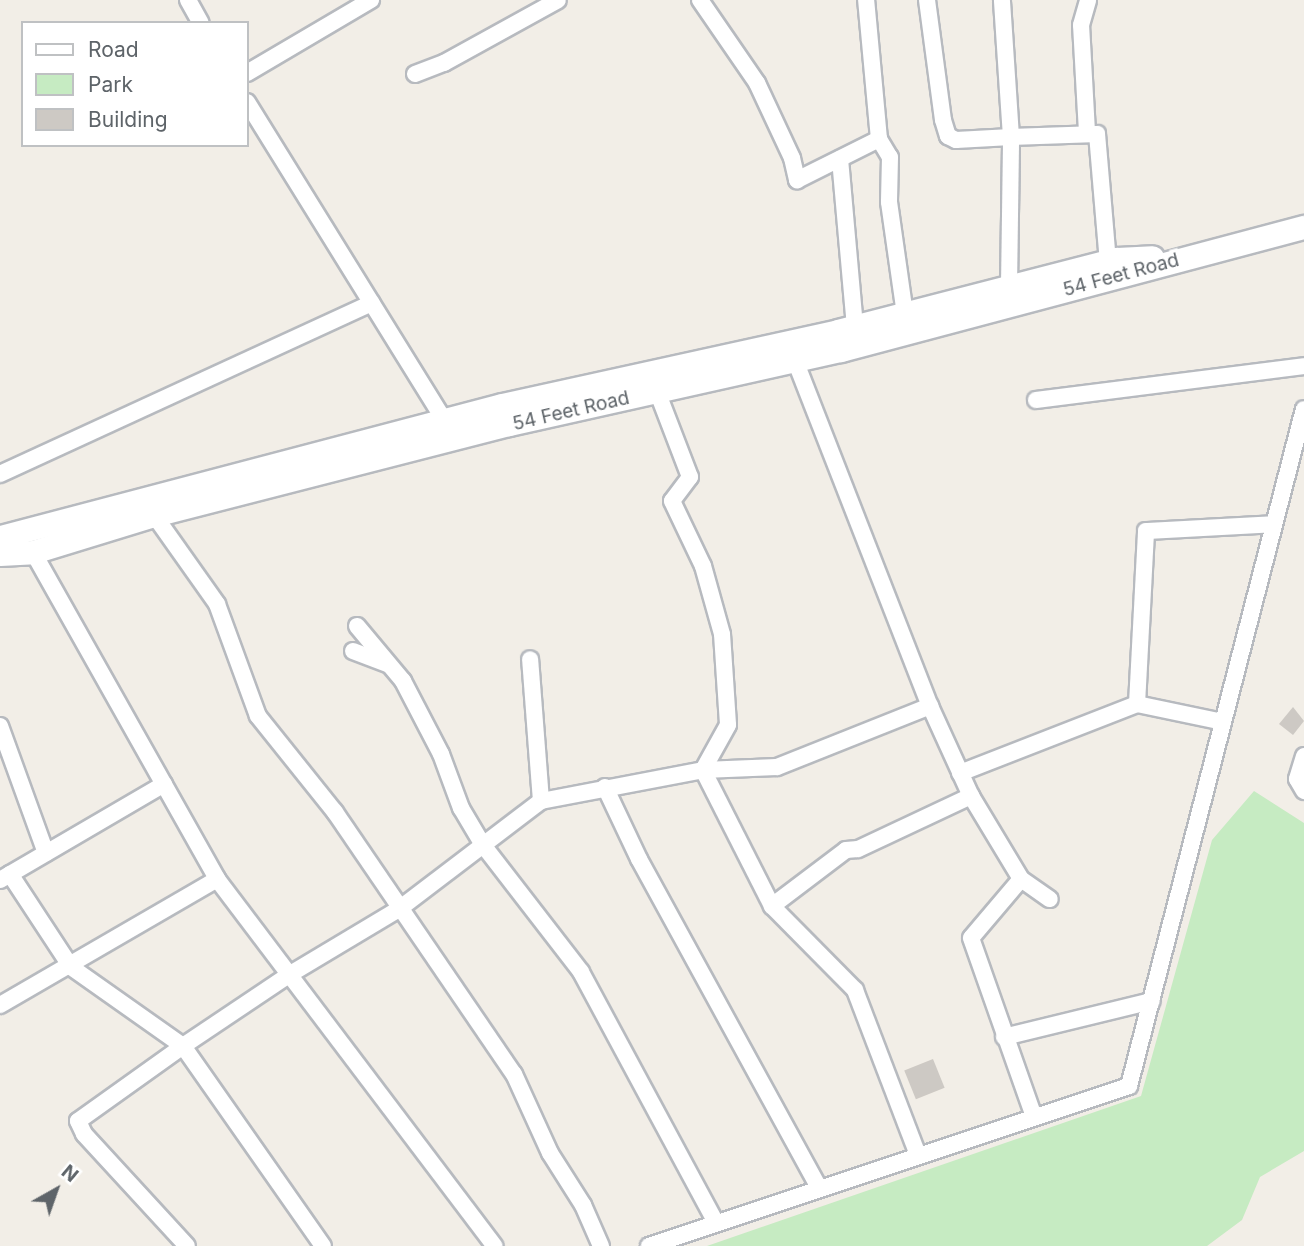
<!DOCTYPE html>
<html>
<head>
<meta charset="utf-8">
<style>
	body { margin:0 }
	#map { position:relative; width:1304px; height:1246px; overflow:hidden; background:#f2eee7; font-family:Inter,sans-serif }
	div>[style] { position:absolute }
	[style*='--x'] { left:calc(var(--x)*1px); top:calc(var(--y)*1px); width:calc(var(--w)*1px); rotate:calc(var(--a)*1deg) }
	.green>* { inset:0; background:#c6ebc2 }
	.building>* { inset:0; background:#cdc9c4; transform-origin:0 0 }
	.roads { filter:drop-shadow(2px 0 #b7babf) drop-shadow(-2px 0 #b7babf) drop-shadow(0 2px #b7babf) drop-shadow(0 -2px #b7babf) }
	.street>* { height:16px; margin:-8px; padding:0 8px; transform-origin:8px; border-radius:8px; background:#fff }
	.secondary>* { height:23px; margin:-11.5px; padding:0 11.5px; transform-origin:11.5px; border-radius:11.5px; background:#fff }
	span { translate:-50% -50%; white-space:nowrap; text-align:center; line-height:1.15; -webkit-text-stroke:7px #fff; paint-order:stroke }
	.street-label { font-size:19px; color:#5e6469 }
	.legend { position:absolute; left:21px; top:21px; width:228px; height:126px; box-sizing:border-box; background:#fff; border:2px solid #bfc1c3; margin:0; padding:9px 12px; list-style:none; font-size:21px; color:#5e6469 }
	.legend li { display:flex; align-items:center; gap:14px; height:35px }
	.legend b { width:35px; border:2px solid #bfc1c3 }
	.north { position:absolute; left:21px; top:1155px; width:70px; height:70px; -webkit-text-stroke:5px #fff; paint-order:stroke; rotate:40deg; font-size:19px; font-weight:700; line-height:28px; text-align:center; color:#5e6469 }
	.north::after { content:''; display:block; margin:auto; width:24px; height:32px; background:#5e6469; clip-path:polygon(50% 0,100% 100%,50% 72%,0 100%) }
</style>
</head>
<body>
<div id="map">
	<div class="green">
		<i style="clip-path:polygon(1254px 791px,1304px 823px,1304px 1151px,1260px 1177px,1242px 1220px,1207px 1246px,707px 1246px,1141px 1096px,1212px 840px)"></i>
	</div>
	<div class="building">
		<i style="clip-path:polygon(1293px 707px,1304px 721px,1293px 735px,1279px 724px)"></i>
		<i style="left:933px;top:1059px;width:31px;height:31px;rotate:68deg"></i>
	</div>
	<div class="roads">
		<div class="street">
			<i style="--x:188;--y:0;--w:26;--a:61"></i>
			<i style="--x:700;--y:0;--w:101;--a:55.5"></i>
			<i style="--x:757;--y:83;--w:83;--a:65"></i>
			<i style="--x:792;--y:158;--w:23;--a:77"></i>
			<i style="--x:797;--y:180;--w:92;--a:-26.6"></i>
			<i style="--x:879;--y:139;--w:140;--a:-95.3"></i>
			<i style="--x:927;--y:0;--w:121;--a:82.4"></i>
			<i style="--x:943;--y:120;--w:17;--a:73"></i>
			<i style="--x:948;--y:136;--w:9;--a:27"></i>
			<i style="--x:956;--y:140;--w:55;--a:-3.1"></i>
			<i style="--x:1011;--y:137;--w:137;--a:-93.8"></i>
			<i style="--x:247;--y:73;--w:144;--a:-30.5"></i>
			<i style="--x:415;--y:74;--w:31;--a:-21"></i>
			<i style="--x:444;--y:63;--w:130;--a:-28.9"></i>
			<i style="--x:247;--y:102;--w:374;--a:58.2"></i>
			<i style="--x:444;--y:420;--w:8;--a:83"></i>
			<i style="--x:1087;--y:132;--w:107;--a:-93.2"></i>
			<i style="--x:1081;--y:25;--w:26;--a:-74"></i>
			<i style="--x:879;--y:139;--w:21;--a:59"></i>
			<i style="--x:890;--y:157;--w:45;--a:91.3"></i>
			<i style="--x:889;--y:202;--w:113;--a:81.9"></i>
			<i style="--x:840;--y:159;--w:168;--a:84.9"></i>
			<i style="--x:1009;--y:287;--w:150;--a:-89.2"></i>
			<i style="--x:1011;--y:137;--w:86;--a:-2"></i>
			<i style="--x:1097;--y:134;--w:128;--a:85.1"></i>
			<i style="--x:795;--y:360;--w:371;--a:68.7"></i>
			<i style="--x:930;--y:706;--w:99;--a:65.5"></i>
			<i style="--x:971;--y:796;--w:97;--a:58.9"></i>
			<i style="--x:1021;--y:879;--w:35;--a:35"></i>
			<i style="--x:657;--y:391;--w:92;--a:69"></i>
			<i style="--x:690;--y:477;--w:30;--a:127"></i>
			<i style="--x:672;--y:501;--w:72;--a:64.5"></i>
			<i style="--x:703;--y:566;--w:71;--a:74.4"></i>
			<i style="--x:722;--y:634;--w:91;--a:86.2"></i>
			<i style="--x:728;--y:725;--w:51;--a:119.1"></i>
			<i style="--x:703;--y:770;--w:153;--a:63.1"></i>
			<i style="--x:772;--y:906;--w:118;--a:45.3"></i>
			<i style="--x:855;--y:990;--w:177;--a:69.1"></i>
			<i style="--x:1036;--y:400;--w:270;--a:-7.2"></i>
			<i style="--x:0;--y:474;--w:409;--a:-24.7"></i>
			<i style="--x:154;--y:515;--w:109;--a:54.7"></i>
			<i style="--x:217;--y:604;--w:119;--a:69.9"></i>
			<i style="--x:258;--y:716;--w:123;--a:51.3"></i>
			<i style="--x:335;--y:812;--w:317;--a:55.7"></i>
			<i style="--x:514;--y:1074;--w:87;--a:65.5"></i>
			<i style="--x:550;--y:1153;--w:62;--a:57.6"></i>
			<i style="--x:583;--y:1205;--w:45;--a:66.3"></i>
			<i style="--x:33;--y:552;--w:375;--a:60.6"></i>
			<i style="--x:217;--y:879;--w:460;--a:52.9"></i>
			<i style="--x:357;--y:626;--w:72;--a:50.1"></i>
			<i style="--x:403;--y:681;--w:82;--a:62.5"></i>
			<i style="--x:441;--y:754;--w:58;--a:69.7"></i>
			<i style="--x:461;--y:808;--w:43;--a:59.3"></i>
			<i style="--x:483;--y:845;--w:160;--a:52.3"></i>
			<i style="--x:581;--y:972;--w:285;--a:61.7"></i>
			<i style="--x:353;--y:651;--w:36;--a:21"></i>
			<i style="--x:1137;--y:704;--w:173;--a:-87"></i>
			<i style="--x:1146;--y:531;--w:128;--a:-3.1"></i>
			<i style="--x:0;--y:726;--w:135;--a:70.1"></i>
			<i style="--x:1304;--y:756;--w:24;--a:107"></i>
			<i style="--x:1297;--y:779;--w:14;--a:60"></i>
			<i style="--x:960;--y:773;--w:190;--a:-21.3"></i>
			<i style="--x:1137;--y:704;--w:88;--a:11.8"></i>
			<i style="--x:605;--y:787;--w:80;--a:64.7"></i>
			<i style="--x:639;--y:859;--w:375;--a:61.3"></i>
			<i style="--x:541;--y:801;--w:165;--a:-10.8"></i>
			<i style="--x:703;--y:770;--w:74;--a:-2.3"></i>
			<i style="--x:777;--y:767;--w:165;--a:-21.7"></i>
			<i style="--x:10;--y:874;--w:111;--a:56.7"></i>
			<i style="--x:71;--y:967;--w:137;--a:35.2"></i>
			<i style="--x:183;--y:1046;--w:129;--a:144.5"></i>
			<i style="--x:78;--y:1121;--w:14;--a:65"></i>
			<i style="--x:84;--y:1134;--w:152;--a:47.4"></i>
			<i style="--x:1021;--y:879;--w:77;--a:130.3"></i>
			<i style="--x:971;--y:938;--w:190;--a:70.6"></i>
			<i style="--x:0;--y:880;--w:190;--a:-30.3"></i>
			<i style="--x:772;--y:906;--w:93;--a:-37.1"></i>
			<i style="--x:846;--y:850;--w:12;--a:-5"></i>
			<i style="--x:858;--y:849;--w:125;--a:-25.1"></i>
			<i style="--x:0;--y:1005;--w:251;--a:-30.1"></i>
			<i style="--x:1004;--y:1037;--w:152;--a:-13.7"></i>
			<i style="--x:323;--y:1246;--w:244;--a:-125"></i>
			<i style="--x:183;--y:1046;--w:125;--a:-33.9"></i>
			<i style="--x:287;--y:976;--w:131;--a:-30.9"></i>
			<i style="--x:399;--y:909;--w:178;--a:-37.3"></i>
			<i style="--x:541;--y:801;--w:142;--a:-94.4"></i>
			<i style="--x:649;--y:1246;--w:506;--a:-18.43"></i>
			<i style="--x:1129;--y:1086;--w:699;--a:-75.51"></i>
		</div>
		<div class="secondary">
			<i style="--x:0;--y:537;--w:519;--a:-14.73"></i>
			<i style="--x:502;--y:405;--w:344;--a:-12.4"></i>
			<i style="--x:838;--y:331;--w:288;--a:-14.5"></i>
			<i style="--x:1117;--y:259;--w:35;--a:-3"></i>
			<i style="--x:0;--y:554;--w:33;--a:-3"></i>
			<i style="--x:33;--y:552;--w:127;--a:-17"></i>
			<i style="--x:154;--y:515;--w:366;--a:-14.4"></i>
			<i style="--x:509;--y:424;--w:340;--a:-12.6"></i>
			<i style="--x:841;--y:350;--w:479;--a:-14.9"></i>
		</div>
	</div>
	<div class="street-label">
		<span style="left:1121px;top:275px;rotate:-15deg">54 Feet Road</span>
		<span style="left:571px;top:411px;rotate:-13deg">54 Feet Road</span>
	</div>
	<ul class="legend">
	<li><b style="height:9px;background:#fff"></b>Road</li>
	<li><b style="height:19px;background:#c6ebc2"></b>Park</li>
	<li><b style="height:19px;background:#cdc9c4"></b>Building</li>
	</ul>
	<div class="north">N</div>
</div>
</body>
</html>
